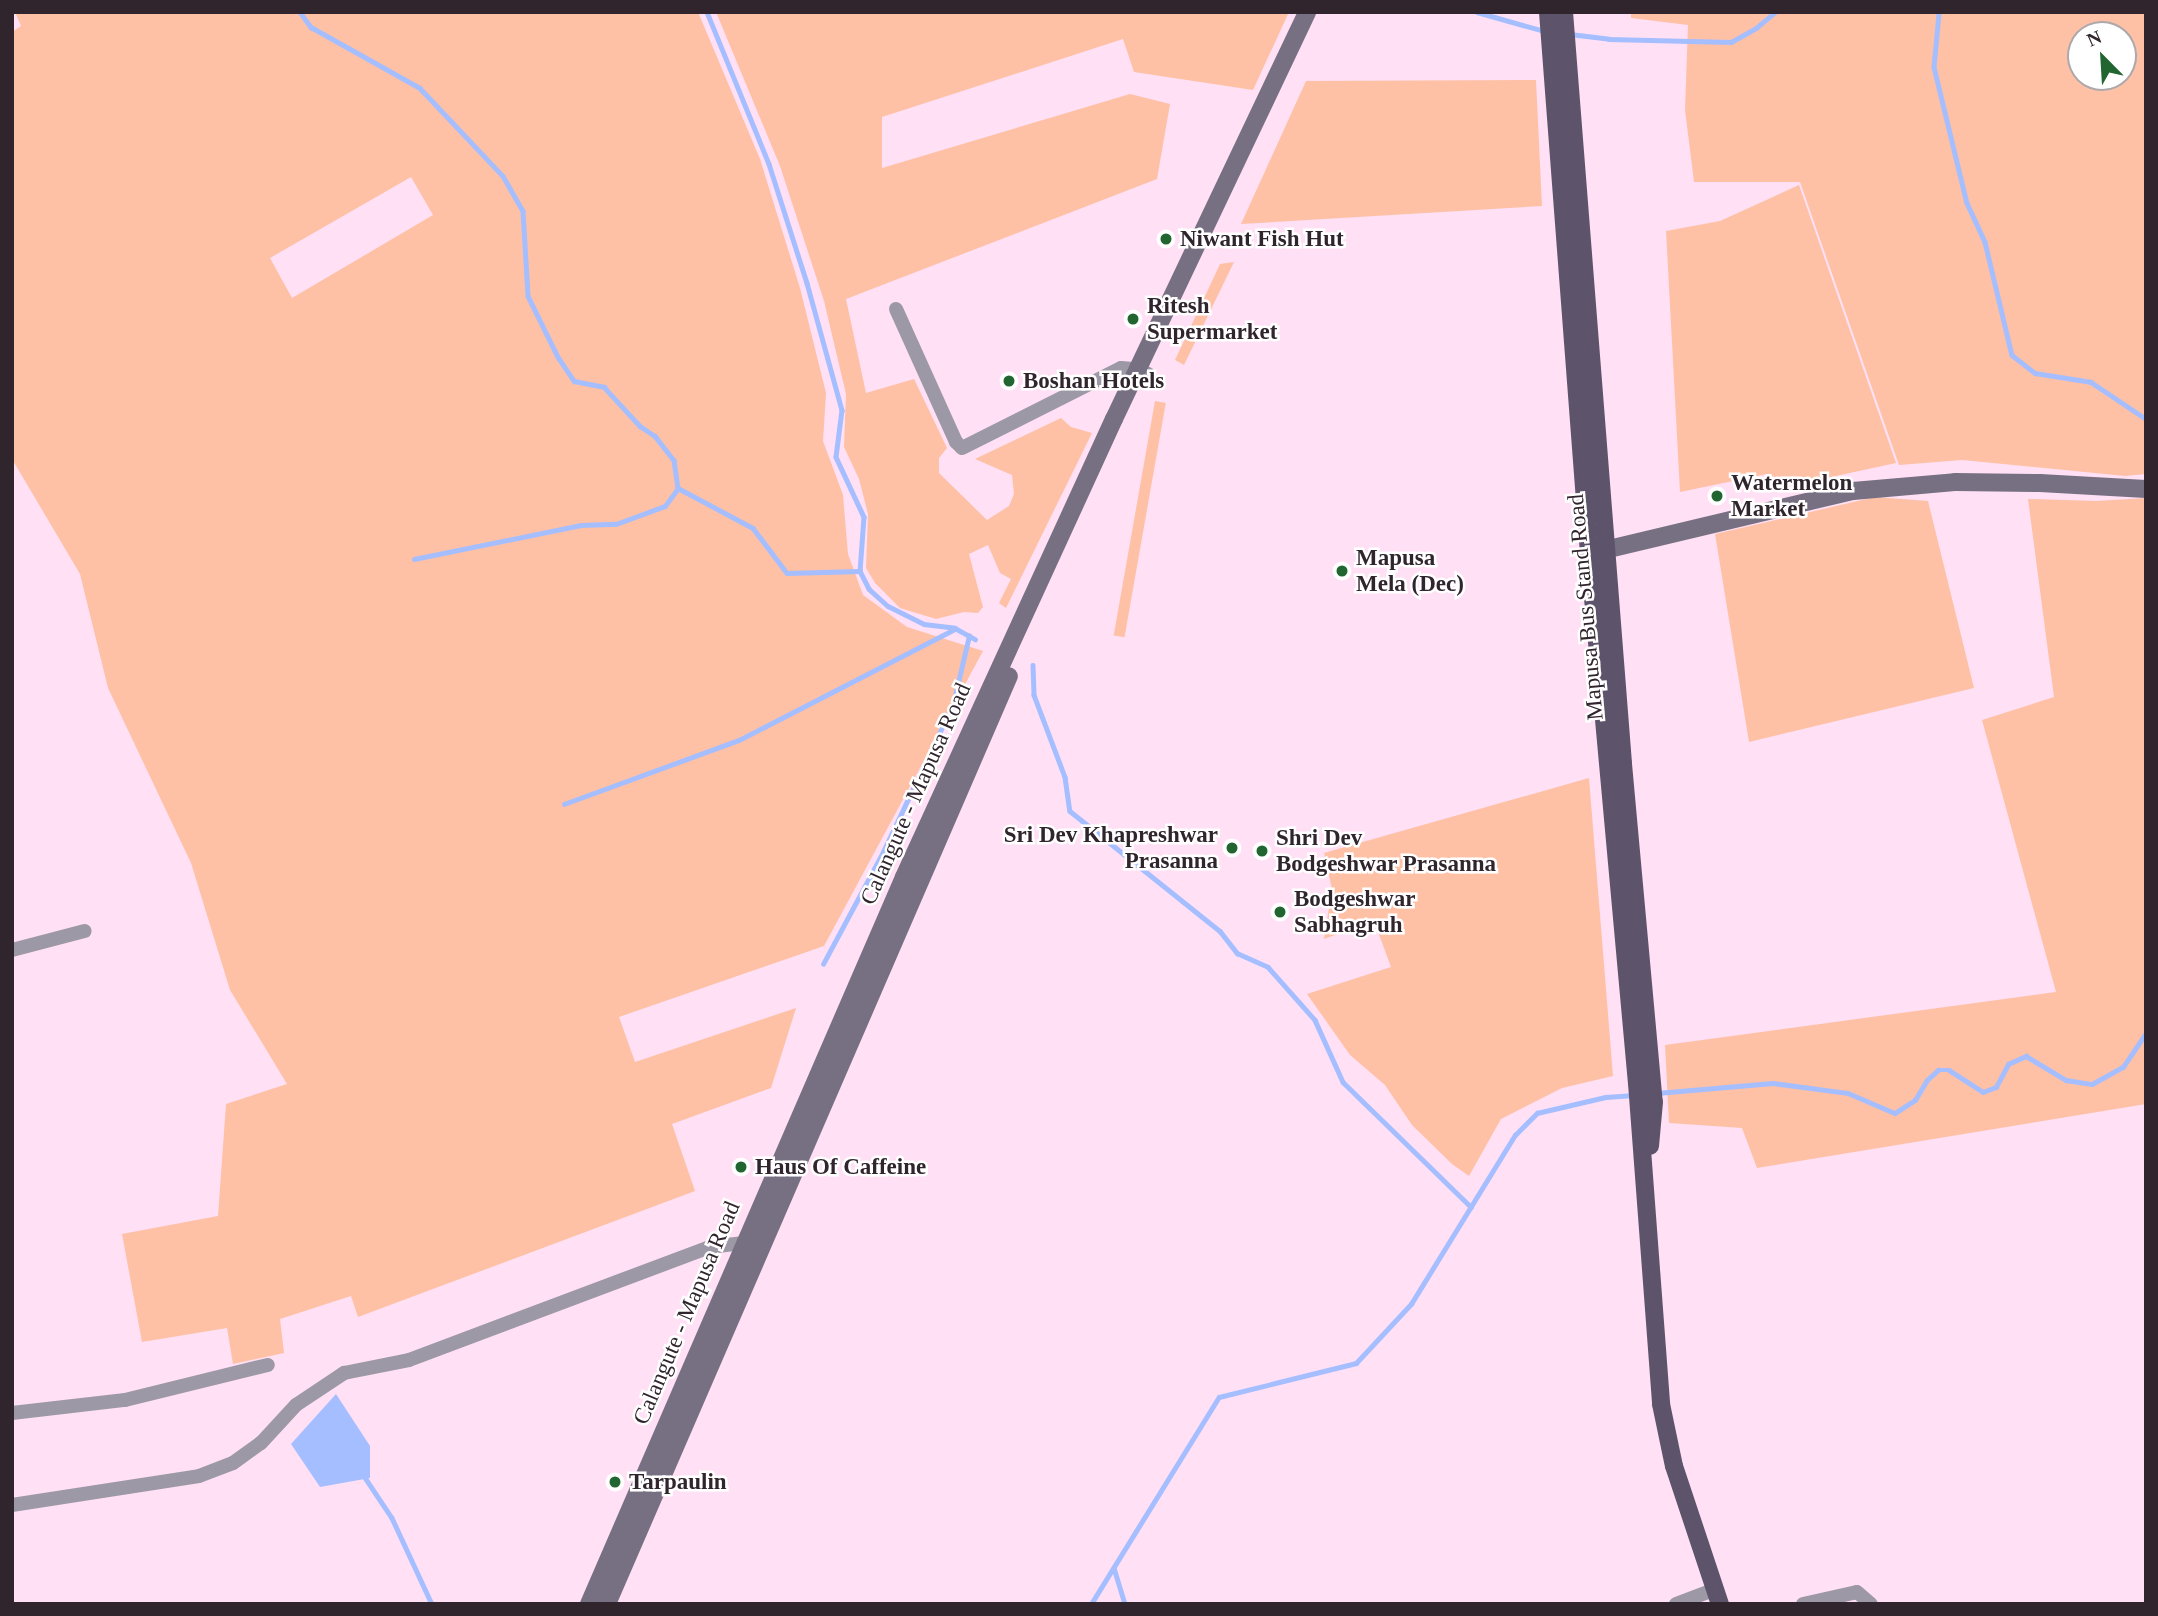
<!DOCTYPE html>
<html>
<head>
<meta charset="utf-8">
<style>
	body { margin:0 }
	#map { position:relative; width:2158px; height:1616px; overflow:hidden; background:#ffe0f5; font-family:Georgia,serif }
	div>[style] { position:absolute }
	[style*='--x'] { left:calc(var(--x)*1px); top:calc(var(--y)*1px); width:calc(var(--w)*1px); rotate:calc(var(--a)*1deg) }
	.green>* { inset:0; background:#fec1a6; transform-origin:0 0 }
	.water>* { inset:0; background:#a5beff }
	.stream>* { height:4.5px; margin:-2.25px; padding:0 2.25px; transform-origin:2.25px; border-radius:2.25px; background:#a5beff }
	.street>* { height:14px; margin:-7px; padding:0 7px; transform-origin:7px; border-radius:7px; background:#9c98a5 }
	.secondary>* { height:18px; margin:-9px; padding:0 9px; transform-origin:9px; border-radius:9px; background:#777083 }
	.primary>* { height:18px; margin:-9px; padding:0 9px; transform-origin:9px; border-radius:9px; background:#5d546b }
	.dots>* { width:19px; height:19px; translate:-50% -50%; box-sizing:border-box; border:4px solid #fff; border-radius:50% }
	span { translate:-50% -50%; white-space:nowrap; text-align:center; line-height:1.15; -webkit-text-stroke:5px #fff; paint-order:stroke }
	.poi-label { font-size:23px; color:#30252d; font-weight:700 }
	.left { translate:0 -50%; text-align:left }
	.right { translate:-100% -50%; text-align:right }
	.street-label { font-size:23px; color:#30252d }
	.frame { position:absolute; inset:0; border:14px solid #30252d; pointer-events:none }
	.north { position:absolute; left:2067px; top:21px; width:70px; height:70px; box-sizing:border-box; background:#fff; border:2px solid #aca8ab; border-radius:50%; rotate:336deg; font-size:19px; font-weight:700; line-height:28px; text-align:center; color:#30252d }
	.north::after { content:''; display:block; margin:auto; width:24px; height:32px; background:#216531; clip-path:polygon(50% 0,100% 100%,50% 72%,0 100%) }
</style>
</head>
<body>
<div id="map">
	<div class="green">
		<i style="clip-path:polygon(evenodd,15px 12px,698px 12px,760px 159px,800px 288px,826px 393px,823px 441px,843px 495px,848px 554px,863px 595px,907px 627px,983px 651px,824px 946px,619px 1017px,635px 1062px,796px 1008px,771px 1088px,672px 1124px,695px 1191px,358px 1317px,351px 1296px,280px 1319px,284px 1353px,233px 1364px,227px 1328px,142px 1342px,122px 1234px,218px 1216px,226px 1104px,287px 1084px,230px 990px,191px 863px,108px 688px,80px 574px,12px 459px,12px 32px,21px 26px,15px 12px,411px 177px,433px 215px,292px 298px,270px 258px,411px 177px)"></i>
		<i style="clip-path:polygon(716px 12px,1289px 12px,1253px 90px,1134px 72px,1123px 39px,882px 117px,882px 168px,1130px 94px,1170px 104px,1157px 179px,846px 299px,866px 393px,914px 379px,947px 448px,939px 458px,939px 473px,987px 520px,1009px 506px,1014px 494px,1012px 475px,975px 459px,1061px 418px,1071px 427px,1092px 433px,1006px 608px,999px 603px,1011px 579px,1000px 573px,988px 545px,969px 554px,983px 607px,978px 613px,964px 612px,936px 619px,900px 608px,875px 583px,866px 568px,868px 514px,859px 479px,844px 447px,846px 394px,824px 301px,780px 166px)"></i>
		<i style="clip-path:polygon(evenodd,1631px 12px,2146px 12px,2146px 474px,2125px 476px,1962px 460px,1899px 465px,1800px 182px,1694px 182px,1685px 110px,1688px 25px,1631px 18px,1631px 12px,2081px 35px,2123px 35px,2123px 77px,2081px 77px,2081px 35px)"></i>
		<i style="clip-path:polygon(1536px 80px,1542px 206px,1241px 224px,1306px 81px)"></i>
		<i style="clip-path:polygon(1799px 185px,1896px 463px,1771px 490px,1767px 474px,1680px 492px,1666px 231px,1720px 221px)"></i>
		<i style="clip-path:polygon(1234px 262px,1184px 365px,1175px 360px,1220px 264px)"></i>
		<i style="left:1155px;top:401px;width:11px;height:238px;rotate:10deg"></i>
		<i style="clip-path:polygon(1875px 497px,1928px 501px,1974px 688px,1749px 742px,1715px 534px)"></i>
		<i style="clip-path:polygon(2146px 498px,2146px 1104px,1757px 1168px,1742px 1128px,1669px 1123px,1665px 1045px,2056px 992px,1982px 720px,2054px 697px,2028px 499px,2097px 501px)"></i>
		<i style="clip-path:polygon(1589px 778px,1613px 1076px,1562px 1088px,1501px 1119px,1469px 1176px,1452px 1164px,1412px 1125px,1385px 1085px,1350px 1055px,1307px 994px,1391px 967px,1374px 921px,1324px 939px,1332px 889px,1324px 853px)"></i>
	</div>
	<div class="water">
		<i style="clip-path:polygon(336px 1394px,370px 1446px,370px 1478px,320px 1487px,291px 1444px)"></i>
	</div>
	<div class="stream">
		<i style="--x:300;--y:12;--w:19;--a:54"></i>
		<i style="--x:311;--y:27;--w:125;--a:29.2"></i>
		<i style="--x:420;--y:88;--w:121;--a:46.7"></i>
		<i style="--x:503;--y:176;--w:40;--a:60.3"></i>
		<i style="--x:523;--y:211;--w:85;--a:86.6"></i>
		<i style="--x:528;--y:296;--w:68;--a:63.8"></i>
		<i style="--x:558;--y:357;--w:29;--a:56"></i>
		<i style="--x:574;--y:381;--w:31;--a:11"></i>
		<i style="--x:604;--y:387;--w:53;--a:47.3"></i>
		<i style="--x:640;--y:426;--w:18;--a:34"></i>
		<i style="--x:655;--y:436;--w:31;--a:52"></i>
		<i style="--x:674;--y:460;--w:28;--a:82"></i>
		<i style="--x:678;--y:488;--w:85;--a:28.1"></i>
		<i style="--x:753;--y:528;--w:56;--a:52.9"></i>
		<i style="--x:787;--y:573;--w:73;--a:-1.6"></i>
		<i style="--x:707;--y:12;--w:164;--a:67.8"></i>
		<i style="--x:769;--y:164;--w:125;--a:72.3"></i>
		<i style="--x:807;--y:283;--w:132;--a:74.6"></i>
		<i style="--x:842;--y:410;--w:47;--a:97.3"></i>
		<i style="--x:836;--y:457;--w:66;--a:65"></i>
		<i style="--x:864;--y:517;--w:54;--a:94.2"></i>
		<i style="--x:860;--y:571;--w:20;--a:63"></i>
		<i style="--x:869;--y:589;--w:25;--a:42"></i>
		<i style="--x:888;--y:606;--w:40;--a:26.6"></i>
		<i style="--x:924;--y:624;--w:31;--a:7"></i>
		<i style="--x:955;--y:628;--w:23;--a:29"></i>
		<i style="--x:1477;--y:12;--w:70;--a:15.8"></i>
		<i style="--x:1939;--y:14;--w:53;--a:95.4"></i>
		<i style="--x:1934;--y:67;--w:140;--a:76.4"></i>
		<i style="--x:1967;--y:203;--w:43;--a:65.2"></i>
		<i style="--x:1985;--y:242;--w:116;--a:76.6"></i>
		<i style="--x:2012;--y:355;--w:29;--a:38"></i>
		<i style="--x:2035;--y:373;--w:57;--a:9.1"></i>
		<i style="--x:2091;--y:382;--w:66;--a:33.9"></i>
		<i style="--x:1570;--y:34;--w:39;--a:7"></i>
		<i style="--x:1609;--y:39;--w:122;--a:1.4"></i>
		<i style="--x:1731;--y:42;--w:29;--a:-29"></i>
		<i style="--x:1756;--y:28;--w:25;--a:-40"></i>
		<i style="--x:414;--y:559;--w:170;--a:-11.5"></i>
		<i style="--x:581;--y:525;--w:35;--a:-2"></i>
		<i style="--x:616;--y:524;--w:52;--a:-20.2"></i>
		<i style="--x:665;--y:506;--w:22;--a:-54"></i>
		<i style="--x:1033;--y:665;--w:30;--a:88"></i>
		<i style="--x:1034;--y:695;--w:88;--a:69.3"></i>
		<i style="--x:1065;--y:777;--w:34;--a:82"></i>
		<i style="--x:1070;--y:811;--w:192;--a:38.7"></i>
		<i style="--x:1220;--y:931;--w:28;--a:52"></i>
		<i style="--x:1237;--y:953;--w:34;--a:24"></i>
		<i style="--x:1268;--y:967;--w:71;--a:48.4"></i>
		<i style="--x:1315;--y:1020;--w:68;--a:65.7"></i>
		<i style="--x:1343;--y:1082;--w:179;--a:44.3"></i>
		<i style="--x:564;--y:804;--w:186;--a:-20.1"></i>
		<i style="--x:739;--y:740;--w:241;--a:-27.2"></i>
		<i style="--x:823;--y:964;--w:127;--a:-61.8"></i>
		<i style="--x:883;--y:852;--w:164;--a:-64.7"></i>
		<i style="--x:953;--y:704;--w:70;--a:-76.8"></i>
		<i style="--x:1657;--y:1093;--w:116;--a:-4.9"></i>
		<i style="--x:1773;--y:1083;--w:76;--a:7.6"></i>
		<i style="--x:1848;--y:1093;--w:51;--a:23.1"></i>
		<i style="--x:1895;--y:1113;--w:24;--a:-33"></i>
		<i style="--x:1915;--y:1100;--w:23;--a:-59"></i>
		<i style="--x:1927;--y:1080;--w:15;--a:-42"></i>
		<i style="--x:1938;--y:1070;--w:11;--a:0"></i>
		<i style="--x:1949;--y:1070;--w:40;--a:32.9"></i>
		<i style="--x:1983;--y:1092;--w:14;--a:-21"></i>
		<i style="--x:1996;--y:1087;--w:26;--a:-62"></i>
		<i style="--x:2008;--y:1064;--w:20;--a:-24"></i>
		<i style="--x:2026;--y:1056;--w:47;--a:31"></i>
		<i style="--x:2066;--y:1080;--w:26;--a:9"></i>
		<i style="--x:2092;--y:1084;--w:35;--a:-29"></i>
		<i style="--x:2123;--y:1067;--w:41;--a:-55.9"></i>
		<i style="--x:364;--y:1476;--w:50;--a:56.3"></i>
		<i style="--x:392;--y:1518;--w:95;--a:65.1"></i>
		<i style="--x:1114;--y:1568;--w:38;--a:73"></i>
		<i style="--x:1091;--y:1604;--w:243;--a:-58.3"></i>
		<i style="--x:1219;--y:1397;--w:141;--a:-13.9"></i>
		<i style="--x:1356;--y:1363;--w:81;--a:-47"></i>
		<i style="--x:1411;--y:1304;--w:198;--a:-58.4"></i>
		<i style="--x:1515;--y:1135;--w:31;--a:-45"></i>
		<i style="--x:1537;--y:1113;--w:71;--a:-13.1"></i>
		<i style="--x:1606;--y:1097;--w:28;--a:-4"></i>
	</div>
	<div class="street">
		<i style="--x:896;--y:309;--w:146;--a:65.7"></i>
		<i style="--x:956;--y:442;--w:8;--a:45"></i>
		<i style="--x:962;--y:448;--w:178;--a:-26.7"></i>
		<i style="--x:1121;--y:368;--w:16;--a:4"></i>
		<i style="--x:1137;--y:369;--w:12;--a:24"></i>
		<i style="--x:12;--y:950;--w:75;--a:-14.6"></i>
		<i style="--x:12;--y:1413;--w:114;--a:-6.6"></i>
		<i style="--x:125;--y:1400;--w:147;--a:-13.8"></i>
		<i style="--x:12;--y:1505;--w:189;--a:-8.8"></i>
		<i style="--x:199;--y:1476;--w:36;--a:-21"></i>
		<i style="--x:233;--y:1463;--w:34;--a:-36"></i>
		<i style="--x:261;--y:1443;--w:52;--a:-47.4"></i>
		<i style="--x:296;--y:1405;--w:58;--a:-33.7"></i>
		<i style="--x:344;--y:1373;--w:66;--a:-11.3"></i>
		<i style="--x:409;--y:1360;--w:322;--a:-20.6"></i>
		<i style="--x:710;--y:1247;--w:34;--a:-7"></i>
		<i style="--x:744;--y:1243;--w:9;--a:13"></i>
		<i style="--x:1676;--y:1604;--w:43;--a:-20.6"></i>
		<i style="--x:1803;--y:1604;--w:55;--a:-12.5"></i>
		<i style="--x:1857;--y:1592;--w:18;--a:41"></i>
	</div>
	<div class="secondary">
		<i style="--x:1592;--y:553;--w:268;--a:-13.4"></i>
		<i style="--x:1853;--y:491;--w:102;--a:-5"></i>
		<i style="--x:1955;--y:482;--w:85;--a:0.7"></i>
		<i style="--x:2040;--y:483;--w:106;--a:3.2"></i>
		<i style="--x:589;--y:1604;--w:792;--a:-66.57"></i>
		<i style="--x:904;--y:877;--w:504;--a:-65.37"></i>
		<i style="--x:1114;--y:419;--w:450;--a:-64.6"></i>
		<i style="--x:607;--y:1604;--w:1011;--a:-66.58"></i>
	</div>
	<div class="primary">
		<i style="--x:1548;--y:12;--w:544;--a:85.67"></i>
		<i style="--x:1589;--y:554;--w:531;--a:84.82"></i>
		<i style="--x:1637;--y:1083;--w:322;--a:85.7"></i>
		<i style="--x:1661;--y:1404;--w:63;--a:78.2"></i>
		<i style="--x:1674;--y:1466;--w:145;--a:71.6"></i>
		<i style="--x:1564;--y:12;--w:754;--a:85.51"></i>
		<i style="--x:1623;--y:764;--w:339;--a:84.8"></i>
		<i style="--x:1654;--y:1102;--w:44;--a:95.2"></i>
	</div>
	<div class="dots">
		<i style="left:1166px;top:239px;background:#216531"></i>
		<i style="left:1133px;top:319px;background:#216531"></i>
		<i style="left:1009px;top:381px;background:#216531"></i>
		<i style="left:1717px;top:496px;background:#216531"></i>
		<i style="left:1342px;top:571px;background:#216531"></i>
		<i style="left:1232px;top:848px;background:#216531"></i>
		<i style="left:1262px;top:851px;background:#216531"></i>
		<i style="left:1280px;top:912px;background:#216531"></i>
		<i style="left:741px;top:1167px;background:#216531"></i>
		<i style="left:615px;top:1482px;background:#216531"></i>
	</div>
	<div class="poi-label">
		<span class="left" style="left:1180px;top:239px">Niwant Fish Hut</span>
		<span class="left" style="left:1147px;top:319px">Ritesh<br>Supermarket</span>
		<span class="left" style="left:1023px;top:381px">Boshan Hotels</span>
		<span class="left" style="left:1731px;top:496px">Watermelon<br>Market</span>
		<span class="left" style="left:1356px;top:571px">Mapusa<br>Mela (Dec)</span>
		<span class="right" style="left:1218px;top:848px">Sri Dev Khapreshwar<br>Prasanna</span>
		<span class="left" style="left:1276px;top:851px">Shri Dev<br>Bodgeshwar Prasanna</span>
		<span class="left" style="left:1294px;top:912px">Bodgeshwar<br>Sabhagruh</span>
		<span class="left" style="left:755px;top:1167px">Haus Of Caffeine</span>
		<span class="left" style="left:629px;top:1482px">Tarpaulin</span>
	</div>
	<div class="street-label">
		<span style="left:1586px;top:607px;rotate:-95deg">Mapusa Bus Stand Road</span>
		<span style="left:916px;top:794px;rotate:-66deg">Calangute - Mapusa Road</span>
		<span style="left:687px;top:1313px;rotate:-67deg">Calangute - Mapusa Road</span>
	</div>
	<div class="frame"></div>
	<div class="north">N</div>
</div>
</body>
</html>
